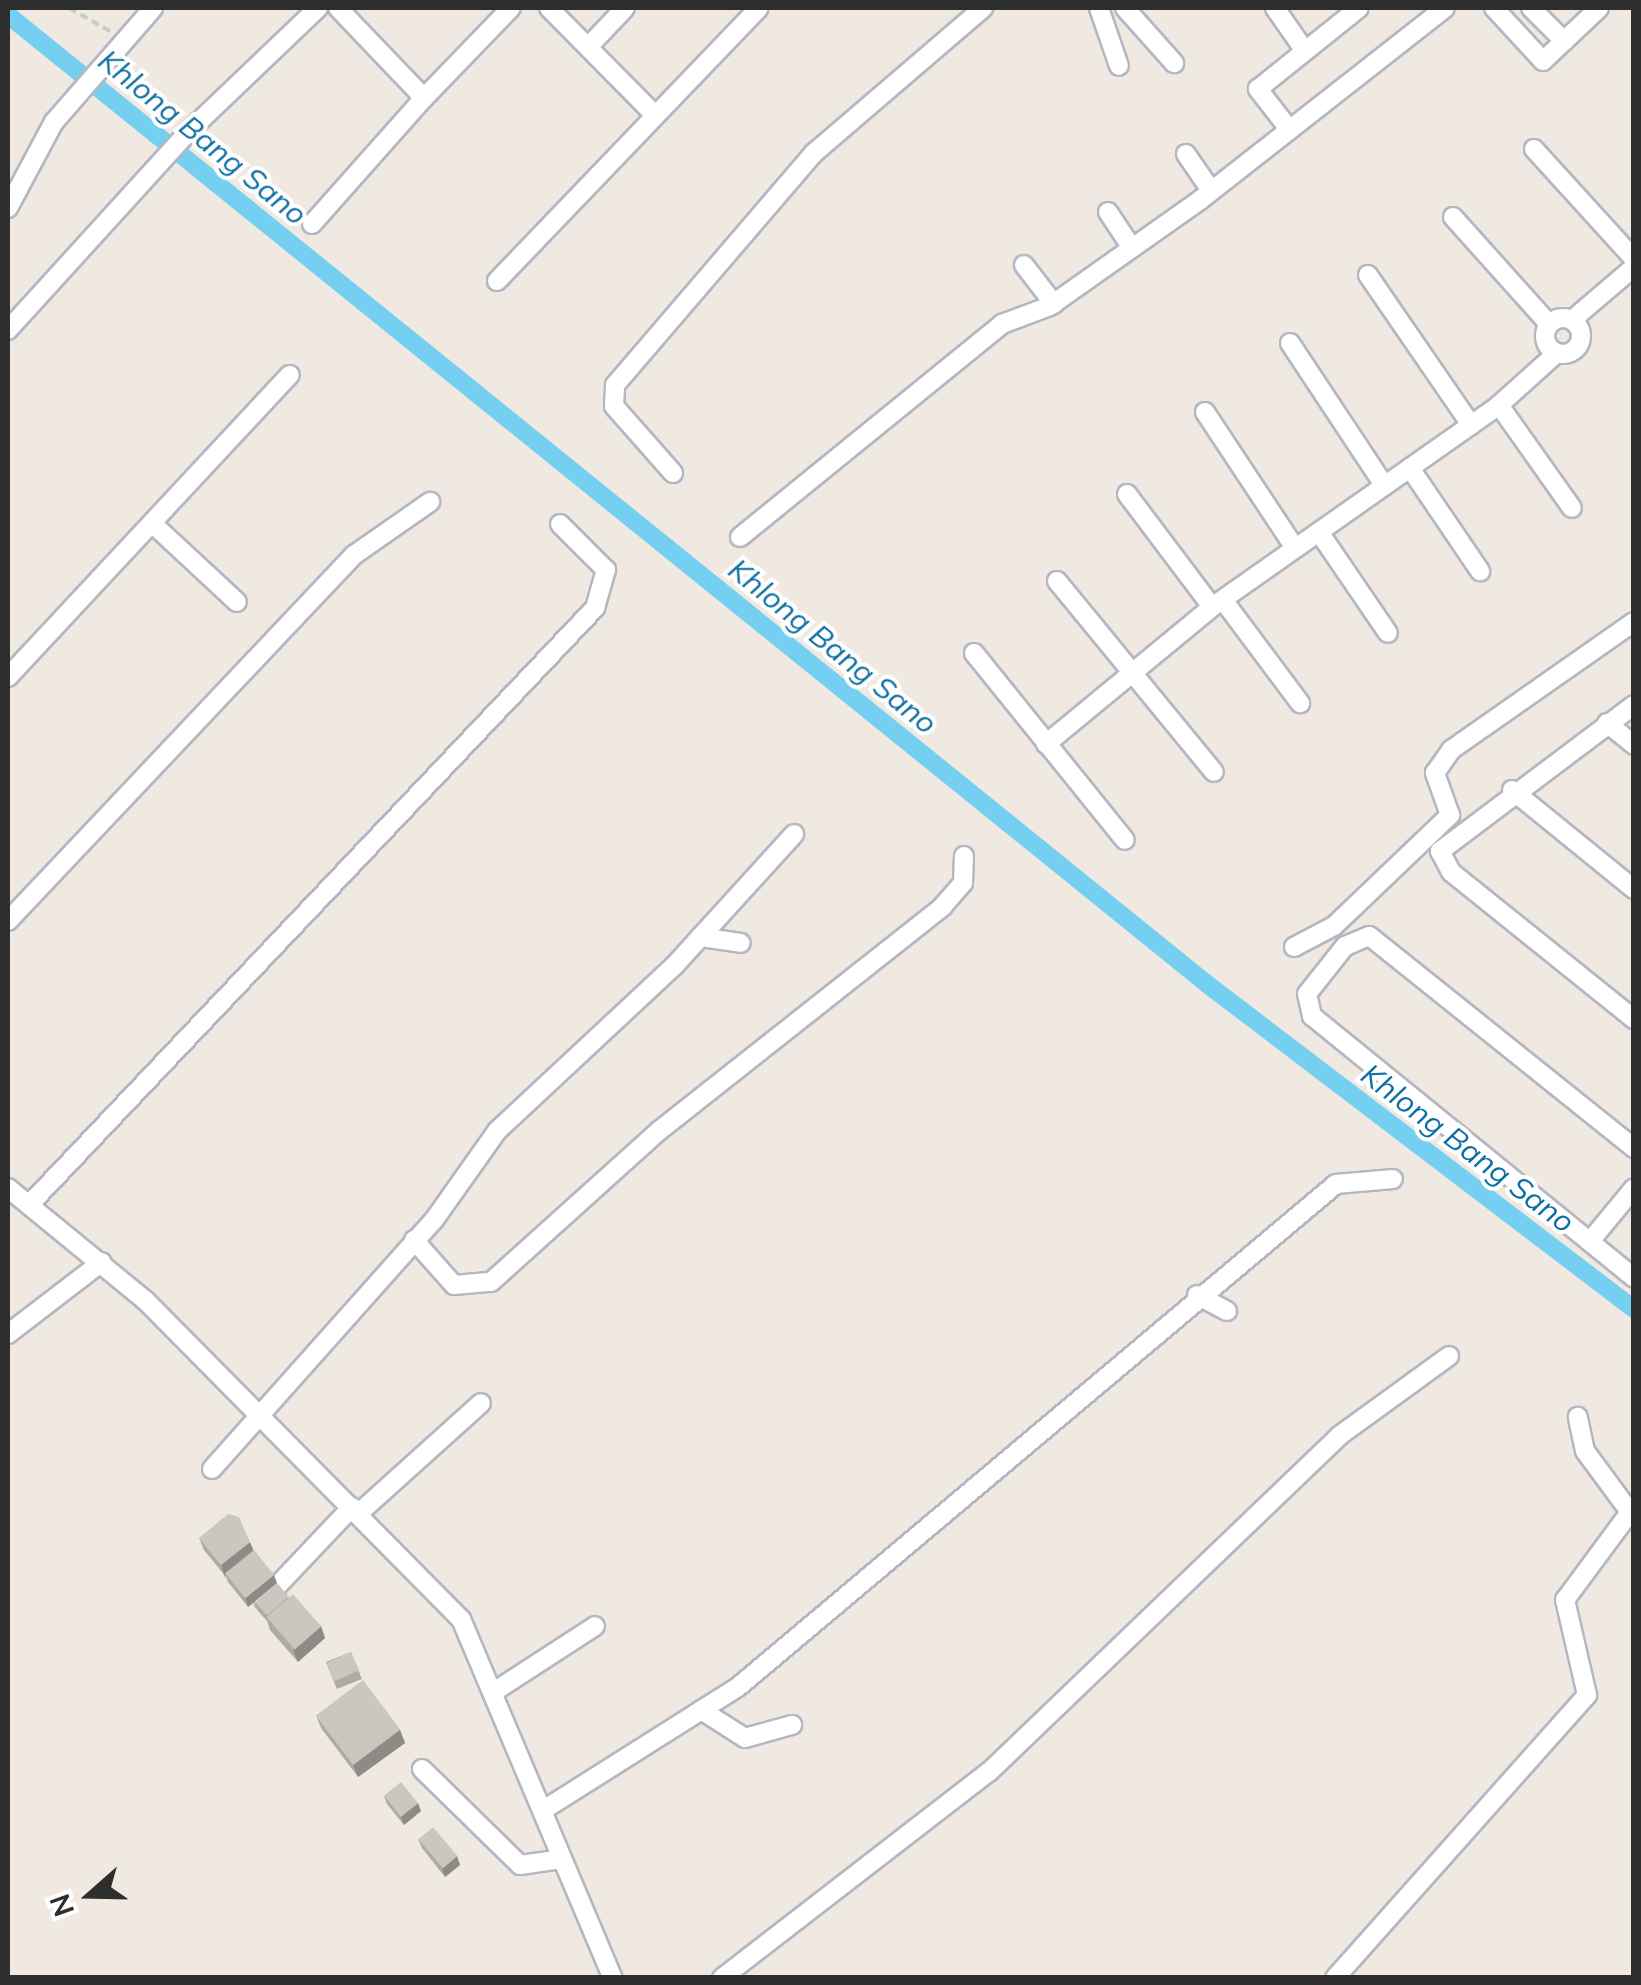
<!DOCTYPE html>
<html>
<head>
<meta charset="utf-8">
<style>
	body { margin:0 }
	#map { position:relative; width:1641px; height:1985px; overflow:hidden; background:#efe9e1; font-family:Mulish,sans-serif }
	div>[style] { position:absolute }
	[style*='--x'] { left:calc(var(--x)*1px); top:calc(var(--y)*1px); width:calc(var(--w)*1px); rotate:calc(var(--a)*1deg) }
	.canal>* { height:18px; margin:-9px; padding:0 9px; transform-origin:9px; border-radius:9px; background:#75cff0 }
	.path>* { height:4px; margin-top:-2px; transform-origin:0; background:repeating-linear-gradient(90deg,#c9c9c9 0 8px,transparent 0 13px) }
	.roads { filter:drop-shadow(2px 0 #b4b7c1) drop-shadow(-2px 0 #b4b7c1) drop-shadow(0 2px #b4b7c1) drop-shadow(0 -2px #b4b7c1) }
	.minor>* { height:18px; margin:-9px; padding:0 9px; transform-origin:9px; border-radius:9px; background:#fff }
	.minor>.ring { margin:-9px; padding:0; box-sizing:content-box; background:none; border:18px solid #fff; border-radius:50% }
	.wall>* { inset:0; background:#afaba4; transform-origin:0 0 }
	.shaded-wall>* { inset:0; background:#8e8b86 }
	.building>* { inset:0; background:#cbc7bf; transform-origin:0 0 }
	span { translate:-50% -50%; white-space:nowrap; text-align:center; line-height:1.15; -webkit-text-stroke:8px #fff; paint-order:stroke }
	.water-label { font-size:30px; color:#0d6fa3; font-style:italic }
	.frame { position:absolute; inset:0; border:10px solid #2e2e2e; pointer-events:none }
	.north { position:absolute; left:40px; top:1845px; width:100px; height:100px; -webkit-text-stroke:8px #fff; paint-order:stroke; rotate:250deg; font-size:28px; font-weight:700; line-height:40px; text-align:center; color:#2e2e2e }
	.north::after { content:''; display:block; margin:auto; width:35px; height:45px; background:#2e2e2e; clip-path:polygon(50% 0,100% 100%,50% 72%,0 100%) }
</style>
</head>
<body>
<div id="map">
	<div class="canal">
		<i style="--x:8;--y:15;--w:1542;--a:38.94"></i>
		<i style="--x:1207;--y:984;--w:537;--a:37.28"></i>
	</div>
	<div class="path">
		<i style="--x:69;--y:8;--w:49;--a:29.2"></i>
	</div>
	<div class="roads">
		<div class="minor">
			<i style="--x:549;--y:8;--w:149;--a:45.3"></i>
			<i style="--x:1099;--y:8;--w:61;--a:71"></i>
			<i style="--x:1125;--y:8;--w:74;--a:48.3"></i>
			<i style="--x:1275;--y:8;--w:52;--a:55.1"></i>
			<i style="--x:1494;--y:8;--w:72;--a:47.2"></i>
			<i style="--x:1543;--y:61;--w:77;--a:-43.4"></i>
			<i style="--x:1531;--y:8;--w:47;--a:45"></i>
			<i style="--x:589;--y:46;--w:52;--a:-46.5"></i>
			<i style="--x:424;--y:98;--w:125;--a:-46"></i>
			<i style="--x:1289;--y:129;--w:51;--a:-127.8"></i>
			<i style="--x:1258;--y:89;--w:129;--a:-38.7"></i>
			<i style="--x:1534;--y:149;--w:149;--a:47.7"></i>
			<i style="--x:1186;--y:154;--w:42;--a:55.6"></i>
			<i style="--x:8;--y:208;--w:98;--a:-61.9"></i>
			<i style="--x:54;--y:122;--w:151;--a:-49"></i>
			<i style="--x:1108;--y:212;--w:43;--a:56.3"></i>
			<i style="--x:1453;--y:217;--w:144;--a:48.1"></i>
			<i style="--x:312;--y:224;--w:169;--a:-48.4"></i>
			<i style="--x:424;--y:98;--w:124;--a:-133.7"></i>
			<i style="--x:1024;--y:265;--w:49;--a:52.4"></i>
			<i style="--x:1368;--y:275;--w:182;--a:55.5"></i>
			<i style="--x:497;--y:281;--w:378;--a:-46.2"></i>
			<i class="ring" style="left:1545px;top:318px;width:18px;height:18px"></i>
			<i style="--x:1572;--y:320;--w:82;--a:-40.5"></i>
			<i style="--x:8;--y:330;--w:266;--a:-47.7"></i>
			<i style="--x:187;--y:133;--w:181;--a:-43.7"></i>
			<i style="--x:1290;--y:343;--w:170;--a:56.5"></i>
			<i style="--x:1499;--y:405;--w:126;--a:54.7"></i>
			<i style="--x:1205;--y:412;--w:163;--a:56.5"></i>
			<i style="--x:1410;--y:468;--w:125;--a:55.8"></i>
			<i style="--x:673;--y:473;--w:89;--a:-131.4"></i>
			<i style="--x:614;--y:406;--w:21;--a:-87"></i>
			<i style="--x:615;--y:385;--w:306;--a:-49.4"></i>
			<i style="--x:814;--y:153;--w:223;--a:-40.6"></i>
			<i style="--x:1127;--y:494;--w:141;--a:53"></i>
			<i style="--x:154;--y:525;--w:113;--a:42.9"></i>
			<i style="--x:1319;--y:532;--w:122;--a:55.7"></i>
			<i style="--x:740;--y:537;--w:338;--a:-39.1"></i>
			<i style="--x:1002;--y:324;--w:51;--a:-20.6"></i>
			<i style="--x:1050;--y:306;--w:184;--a:-35.2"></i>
			<i style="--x:1200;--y:200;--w:311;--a:-38.1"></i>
			<i style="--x:1057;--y:581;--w:247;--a:50.6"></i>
			<i style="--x:1223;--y:600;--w:129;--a:53.2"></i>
			<i style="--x:974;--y:653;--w:240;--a:51.1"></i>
			<i style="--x:8;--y:677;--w:413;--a:-47"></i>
			<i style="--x:1634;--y:705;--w:243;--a:143"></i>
			<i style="--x:1440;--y:851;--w:24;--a:62"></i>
			<i style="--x:1451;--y:872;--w:235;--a:38.8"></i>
			<i style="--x:1607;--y:723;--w:35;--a:39"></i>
			<i style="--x:1046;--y:744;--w:215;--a:-39.5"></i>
			<i style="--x:1212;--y:607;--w:351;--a:-35.1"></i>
			<i style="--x:1499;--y:405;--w:78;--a:-41.9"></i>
			<i style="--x:1512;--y:790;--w:157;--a:39.1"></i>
			<i style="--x:8;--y:921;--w:504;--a:-46.61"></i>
			<i style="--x:354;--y:555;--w:93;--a:-34.9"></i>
			<i style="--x:700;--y:937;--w:41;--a:8.3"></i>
			<i style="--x:1294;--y:947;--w:45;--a:-27.7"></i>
			<i style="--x:1334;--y:926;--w:161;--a:-43.7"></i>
			<i style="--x:1450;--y:815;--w:45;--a:-109.7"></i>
			<i style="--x:1435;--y:773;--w:28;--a:-55"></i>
			<i style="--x:1451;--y:750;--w:223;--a:-35"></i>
			<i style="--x:1634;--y:1148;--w:339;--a:-141.3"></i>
			<i style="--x:1369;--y:936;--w:26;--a:157"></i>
			<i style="--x:1345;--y:946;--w:61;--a:128.4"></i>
			<i style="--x:1307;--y:994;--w:23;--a:77"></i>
			<i style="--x:1312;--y:1016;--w:415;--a:39.1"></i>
			<i style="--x:8;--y:1188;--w:178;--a:39.3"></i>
			<i style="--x:146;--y:1301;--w:448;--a:45.3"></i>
			<i style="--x:461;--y:1619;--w:390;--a:67.1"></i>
			<i style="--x:29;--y:1205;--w:823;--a:-46.53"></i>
			<i style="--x:595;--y:608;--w:40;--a:-74"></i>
			<i style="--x:606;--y:570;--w:65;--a:-135"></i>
			<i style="--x:414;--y:1240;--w:60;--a:48.4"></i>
			<i style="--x:454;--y:1285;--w:37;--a:-5"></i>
			<i style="--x:491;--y:1282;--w:227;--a:-42"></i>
			<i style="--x:660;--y:1130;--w:360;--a:-38.3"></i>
			<i style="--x:942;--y:907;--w:32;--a:-49"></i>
			<i style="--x:963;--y:883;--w:27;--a:-88"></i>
			<i style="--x:1591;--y:1240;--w:67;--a:-50.4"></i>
			<i style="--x:1197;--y:1295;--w:34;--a:28"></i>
			<i style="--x:8;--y:1334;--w:118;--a:-37.5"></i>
			<i style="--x:212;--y:1469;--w:334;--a:-48.3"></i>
			<i style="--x:434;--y:1220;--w:109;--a:-54.7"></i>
			<i style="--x:497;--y:1131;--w:243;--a:-43"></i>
			<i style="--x:675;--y:965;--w:177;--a:-47.7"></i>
			<i style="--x:359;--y:1513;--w:164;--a:-42"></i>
			<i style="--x:264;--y:1600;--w:128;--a:-46.6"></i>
			<i style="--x:495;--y:1691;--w:119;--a:-33"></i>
			<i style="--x:701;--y:1710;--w:52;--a:32.5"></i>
			<i style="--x:745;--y:1738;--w:49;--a:-15.5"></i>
			<i style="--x:422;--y:1769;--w:137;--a:44.4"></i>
			<i style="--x:520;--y:1865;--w:42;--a:-8.1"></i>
			<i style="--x:545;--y:1809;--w:228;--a:-32.3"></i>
			<i style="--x:738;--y:1687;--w:781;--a:-40.07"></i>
			<i style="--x:1336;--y:1184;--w:57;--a:-5"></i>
			<i style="--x:722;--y:1978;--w:337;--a:-37.7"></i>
			<i style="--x:989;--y:1772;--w:485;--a:-43.8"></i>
			<i style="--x:1339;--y:1436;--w:136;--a:-36"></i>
			<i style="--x:1335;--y:1978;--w:379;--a:-48.3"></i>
			<i style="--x:1587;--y:1695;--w:98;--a:-103"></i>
			<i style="--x:1565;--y:1600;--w:109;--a:-53.5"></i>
			<i style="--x:1630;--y:1512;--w:76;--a:-126.4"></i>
			<i style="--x:1585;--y:1451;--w:35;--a:-102"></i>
		</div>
	</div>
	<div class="wall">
		<i style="clip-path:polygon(199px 1538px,253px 1551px,277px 1583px,248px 1607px,228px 1582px,226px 1577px,204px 1550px)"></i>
		<i style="clip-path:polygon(289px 1597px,321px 1626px,325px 1638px,298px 1662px,270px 1630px,267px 1621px,258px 1611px,255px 1602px)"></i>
		<i style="left:351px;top:1652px;width:29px;height:27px;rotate:68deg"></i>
		<i style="clip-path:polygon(316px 1715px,400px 1730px,405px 1743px,358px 1777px,321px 1728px)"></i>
		<i style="clip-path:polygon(384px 1796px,421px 1811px,404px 1825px,387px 1804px)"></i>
		<i style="clip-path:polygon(418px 1839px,457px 1856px,460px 1865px,445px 1877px,422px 1848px)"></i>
	</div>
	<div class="shaded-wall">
		<i style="clip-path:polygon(250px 1542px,255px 1554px,225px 1573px,225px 1578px,221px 1565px)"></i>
		<i style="clip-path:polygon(274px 1575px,277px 1583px,248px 1607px,245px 1598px)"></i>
		<i style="clip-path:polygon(321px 1626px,325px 1638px,298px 1662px,293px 1650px)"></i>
		<i style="clip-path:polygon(400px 1730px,405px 1743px,358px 1777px,353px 1765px)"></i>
		<i style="clip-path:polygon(418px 1803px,421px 1811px,404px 1825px,401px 1817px)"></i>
		<i style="clip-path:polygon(457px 1856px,460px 1865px,445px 1877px,442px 1869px)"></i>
	</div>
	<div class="building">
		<i style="clip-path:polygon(228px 1514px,239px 1517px,250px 1542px,221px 1565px,199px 1538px)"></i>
		<i style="left:254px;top:1550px;width:32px;height:37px;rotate:51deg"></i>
		<i style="left:277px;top:1583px;width:18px;height:29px;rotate:49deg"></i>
		<i style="left:293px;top:1594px;width:43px;height:35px;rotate:49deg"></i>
		<i style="left:351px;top:1652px;width:20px;height:27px;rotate:66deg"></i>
		<i style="left:363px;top:1680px;width:62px;height:59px;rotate:53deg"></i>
		<i style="left:401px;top:1782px;width:27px;height:22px;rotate:51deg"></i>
		<i style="left:433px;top:1827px;width:38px;height:19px;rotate:50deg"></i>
	</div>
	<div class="water-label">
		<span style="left:203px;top:137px;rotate:39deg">Khlong Bang Sano</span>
		<span style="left:833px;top:646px;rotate:39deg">Khlong Bang Sano</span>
		<span style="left:1468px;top:1148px;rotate:37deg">Khlong Bang Sano</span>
	</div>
	<div class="frame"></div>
	<div class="north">N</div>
</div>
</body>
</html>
